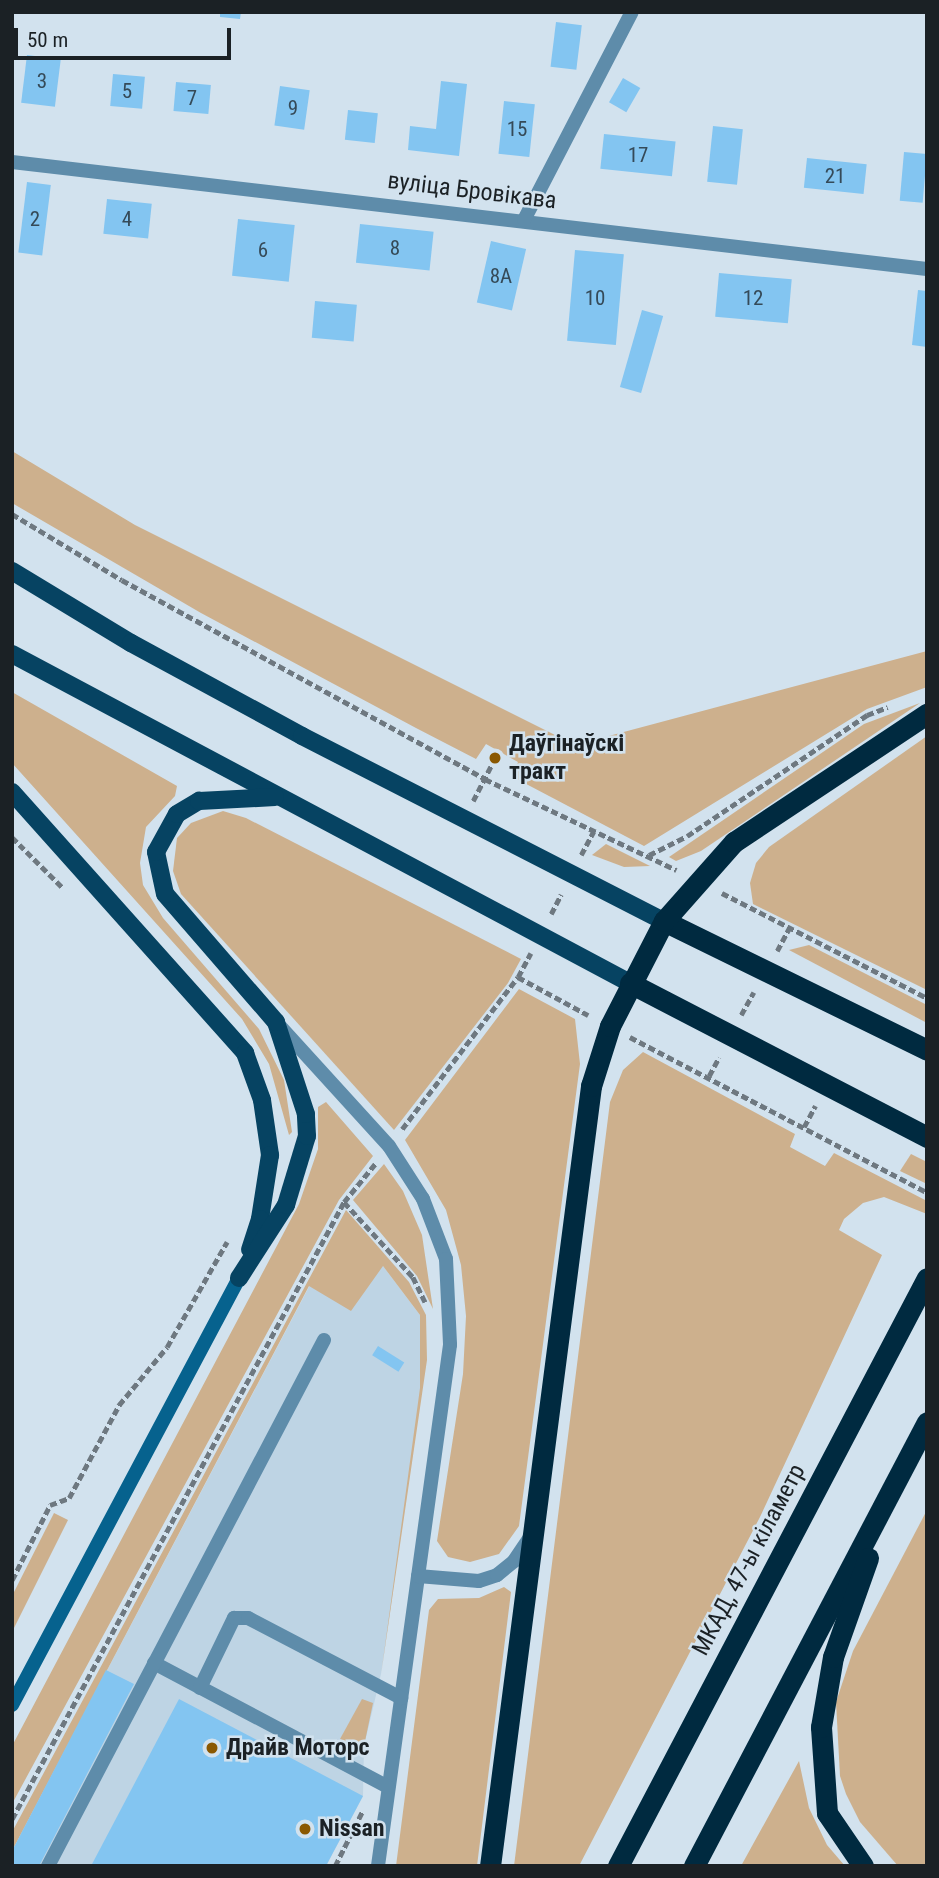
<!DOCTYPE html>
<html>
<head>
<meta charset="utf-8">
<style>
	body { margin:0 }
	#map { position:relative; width:939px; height:1878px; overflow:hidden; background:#d2e2ee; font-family:"Roboto Condensed",sans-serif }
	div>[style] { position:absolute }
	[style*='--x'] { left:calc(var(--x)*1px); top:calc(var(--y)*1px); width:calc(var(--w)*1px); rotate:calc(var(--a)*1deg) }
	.built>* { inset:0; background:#bed4e4 }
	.green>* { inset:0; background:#cdb08d }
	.building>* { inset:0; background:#83c5f1; transform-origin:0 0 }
	.path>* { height:4.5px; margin-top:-2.25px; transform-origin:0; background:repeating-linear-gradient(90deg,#6e7880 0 7px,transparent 0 10.5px) }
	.lane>* { height:14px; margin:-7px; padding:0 7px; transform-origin:7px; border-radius:7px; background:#5e8caa }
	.street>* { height:14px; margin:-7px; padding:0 7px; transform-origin:7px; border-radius:7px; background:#5e8caa }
	.secondary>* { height:14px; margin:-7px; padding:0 7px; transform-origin:7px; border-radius:7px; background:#06628e }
	.primary>* { height:18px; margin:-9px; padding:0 9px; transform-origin:9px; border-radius:9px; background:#064362 }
	.highway>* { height:21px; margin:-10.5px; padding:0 10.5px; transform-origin:10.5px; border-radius:10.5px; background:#002a40 }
	.dots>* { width:19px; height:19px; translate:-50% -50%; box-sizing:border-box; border:4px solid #d2e2ee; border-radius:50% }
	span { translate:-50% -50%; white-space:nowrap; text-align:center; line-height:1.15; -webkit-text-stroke:5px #d2e2ee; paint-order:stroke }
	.number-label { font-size:21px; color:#354a58 }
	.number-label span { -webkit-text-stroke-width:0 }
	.street-label { font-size:24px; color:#1b2125 }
	.poi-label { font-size:24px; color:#1b2125; font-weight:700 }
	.left { translate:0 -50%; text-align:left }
	.frame { position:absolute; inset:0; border:14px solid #1b2125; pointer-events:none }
	.scale { position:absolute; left:14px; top:28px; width:217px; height:32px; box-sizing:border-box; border:4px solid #1b2125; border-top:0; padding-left:9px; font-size:21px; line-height:24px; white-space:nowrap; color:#1b2125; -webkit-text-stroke:5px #d2e2ee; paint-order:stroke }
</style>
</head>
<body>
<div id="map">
	<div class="built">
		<i style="clip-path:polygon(383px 1266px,420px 1315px,422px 1389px,381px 1674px,364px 1746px,363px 1796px,326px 1866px,12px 1866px,12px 1851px,310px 1285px)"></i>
	</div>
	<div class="green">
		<i style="clip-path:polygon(12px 451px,135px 525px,575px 745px,927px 651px,927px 687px,867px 709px,644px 846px,511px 776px,518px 762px,486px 744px,476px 759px,416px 728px,201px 613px,12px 503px)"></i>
		<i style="clip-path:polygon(12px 692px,177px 786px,175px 796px,146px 827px,140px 863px,143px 885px,163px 918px,259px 1029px,284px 1080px,292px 1132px,289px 1135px,269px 1064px,242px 1019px,12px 763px)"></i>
		<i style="clip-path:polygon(920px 703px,701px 851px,676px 861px,669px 857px,864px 724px)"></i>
		<i style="clip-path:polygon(927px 736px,927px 990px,753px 904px,750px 883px,756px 863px,769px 847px)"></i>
		<i style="clip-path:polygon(223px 811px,246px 818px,521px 959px,508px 983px,394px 1130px,181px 894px,173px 871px,177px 838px,191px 823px)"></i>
		<i style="clip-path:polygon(606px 844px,650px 866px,624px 867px,592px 855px)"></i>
		<i style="clip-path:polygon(809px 945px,927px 1005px,927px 1023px,789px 950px)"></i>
		<i style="clip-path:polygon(519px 989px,575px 1019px,580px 1064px,519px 1526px,499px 1554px,470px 1562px,448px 1557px,437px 1541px,463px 1374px,466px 1316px,461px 1265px,446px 1210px,405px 1140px)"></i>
		<i style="clip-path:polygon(643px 1052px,795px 1134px,790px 1147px,825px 1166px,834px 1153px,927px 1201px,927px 1214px,884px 1197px,863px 1203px,844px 1219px,839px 1230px,882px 1255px,760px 1517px,579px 1866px,514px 1866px,610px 1102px,623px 1070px)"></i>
		<i style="clip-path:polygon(326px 1102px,373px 1156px,339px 1200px,12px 1804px,12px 1746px,299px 1204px,318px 1149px,318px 1107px)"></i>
		<i style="clip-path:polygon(911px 1154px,927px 1162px,927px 1184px,900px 1171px)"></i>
		<i style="clip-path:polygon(384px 1164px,403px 1191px,422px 1235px,433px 1309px,417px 1276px,353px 1200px)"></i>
		<i style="clip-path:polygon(346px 1210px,409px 1282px,426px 1315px,427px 1360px,381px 1675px,420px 1388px,420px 1315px,383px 1266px,351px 1311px,309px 1286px,12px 1851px,12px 1832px)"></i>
		<i style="clip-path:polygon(927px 1510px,927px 1866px,898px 1866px,860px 1822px,846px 1794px,840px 1776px,836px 1702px,853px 1651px)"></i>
		<i style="clip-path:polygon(54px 1513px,68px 1520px,12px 1632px,12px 1596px)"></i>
		<i style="clip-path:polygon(504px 1587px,511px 1592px,477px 1866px,396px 1866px,429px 1610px,438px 1599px,479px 1598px)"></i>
		<i style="clip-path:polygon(362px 1699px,373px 1703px,364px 1746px,358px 1748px,340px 1739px)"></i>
		<i style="clip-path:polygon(799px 1761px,809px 1808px,827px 1845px,845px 1866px,741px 1866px)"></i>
	</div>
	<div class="building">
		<i style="clip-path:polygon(220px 12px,241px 12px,240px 19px,220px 17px)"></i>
		<i style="left:556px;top:22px;width:26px;height:45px;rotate:7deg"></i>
		<i style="left:27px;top:55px;width:34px;height:48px;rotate:7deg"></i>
		<i style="left:113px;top:74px;width:32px;height:32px;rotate:5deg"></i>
		<i style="left:623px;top:78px;width:20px;height:28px;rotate:30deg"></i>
		<i style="clip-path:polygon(441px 81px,467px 84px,459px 156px,408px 150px,410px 126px,436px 129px)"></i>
		<i style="left:176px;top:82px;width:35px;height:29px;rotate:5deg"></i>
		<i style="left:280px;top:86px;width:30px;height:40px;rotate:8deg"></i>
		<i style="left:504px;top:101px;width:31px;height:53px;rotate:6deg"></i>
		<i style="left:348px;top:110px;width:30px;height:30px;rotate:6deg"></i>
		<i style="left:713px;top:126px;width:30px;height:56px;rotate:6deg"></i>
		<i style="left:604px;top:134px;width:72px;height:35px;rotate:6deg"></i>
		<i style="left:904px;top:152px;width:23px;height:49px;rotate:5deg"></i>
		<i style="left:807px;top:158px;width:60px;height:30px;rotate:6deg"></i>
		<i style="left:27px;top:182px;width:24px;height:71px;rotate:7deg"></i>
		<i style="left:107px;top:199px;width:45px;height:35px;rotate:6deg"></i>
		<i style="left:238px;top:219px;width:57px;height:57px;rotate:6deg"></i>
		<i style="left:360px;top:224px;width:74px;height:39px;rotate:6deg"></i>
		<i style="left:491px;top:241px;width:36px;height:63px;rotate:13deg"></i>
		<i style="left:575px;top:250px;width:49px;height:91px;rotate:5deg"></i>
		<i style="left:719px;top:273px;width:73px;height:44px;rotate:5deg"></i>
		<i style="clip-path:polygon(918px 290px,927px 291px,927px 347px,912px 345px)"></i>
		<i style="left:315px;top:301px;width:42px;height:37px;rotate:5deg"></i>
		<i style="left:642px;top:310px;width:22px;height:80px;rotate:16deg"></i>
		<i style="left:378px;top:1346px;width:31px;height:11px;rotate:32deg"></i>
		<i style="clip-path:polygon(106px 1670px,134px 1684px,39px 1866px,12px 1866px,12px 1851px)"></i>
		<i style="clip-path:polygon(179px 1699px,363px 1796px,326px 1866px,91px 1866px)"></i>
	</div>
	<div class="path">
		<i style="--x:12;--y:514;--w:128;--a:31"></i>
		<i style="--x:122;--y:580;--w:414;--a:28.7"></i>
		<i style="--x:485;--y:779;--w:212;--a:25.4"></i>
		<i style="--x:473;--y:801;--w:48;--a:-62.9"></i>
		<i style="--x:12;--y:837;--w:72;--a:45"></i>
		<i style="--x:581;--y:855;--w:27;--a:-62"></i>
		<i style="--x:649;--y:855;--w:42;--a:-26.6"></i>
		<i style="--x:687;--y:836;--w:217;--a:-33.9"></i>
		<i style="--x:867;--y:715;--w:22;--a:-21"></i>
		<i style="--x:722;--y:893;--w:230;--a:27.1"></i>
		<i style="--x:551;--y:914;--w:22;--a:-63"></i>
		<i style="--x:777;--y:951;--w:27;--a:-62"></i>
		<i style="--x:518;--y:977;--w:80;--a:28.5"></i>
		<i style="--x:741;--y:1015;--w:26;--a:-61"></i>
		<i style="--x:630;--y:1037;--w:335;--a:27.6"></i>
		<i style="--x:709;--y:1076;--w:21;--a:-62"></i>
		<i style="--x:804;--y:1127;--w:24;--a:-62"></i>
		<i style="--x:402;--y:1129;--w:191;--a:-52.7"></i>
		<i style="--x:518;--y:977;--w:27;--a:-62"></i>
		<i style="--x:344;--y:1202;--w:102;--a:47.4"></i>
		<i style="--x:413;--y:1277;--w:28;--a:64"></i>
		<i style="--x:12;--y:1580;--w:84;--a:-63.1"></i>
		<i style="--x:50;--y:1505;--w:20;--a:-20"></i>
		<i style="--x:69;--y:1498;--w:106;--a:-61.7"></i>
		<i style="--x:119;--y:1405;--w:75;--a:-50.4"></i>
		<i style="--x:167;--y:1347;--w:121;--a:-60.3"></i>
		<i style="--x:12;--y:1819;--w:701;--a:-61.72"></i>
		<i style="--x:344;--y:1202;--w:49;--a:-50.8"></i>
		<i style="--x:335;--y:1866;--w:60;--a:-63.4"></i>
	</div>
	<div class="lane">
		<i style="--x:277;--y:1023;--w:166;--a:47.7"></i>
		<i style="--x:389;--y:1146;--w:63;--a:57.3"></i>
		<i style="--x:423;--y:1199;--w:64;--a:69"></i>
		<i style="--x:446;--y:1259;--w:86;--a:87.3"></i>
		<i style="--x:450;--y:1345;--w:526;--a:97.87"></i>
		<i style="--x:418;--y:1576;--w:61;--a:4.7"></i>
		<i style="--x:479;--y:1581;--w:19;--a:-18"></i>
		<i style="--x:497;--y:1575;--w:22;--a:-39"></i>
		<i style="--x:514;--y:1561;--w:29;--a:-56"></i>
		<i style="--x:154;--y:1663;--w:265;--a:27.9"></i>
		<i style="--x:200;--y:1688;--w:78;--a:-64.1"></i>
		<i style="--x:234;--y:1618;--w:14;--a:0"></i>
		<i style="--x:248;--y:1618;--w:173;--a:27.6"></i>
		<i style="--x:48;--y:1866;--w:594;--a:-62.31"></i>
	</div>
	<div class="street">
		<i style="--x:12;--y:162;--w:921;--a:6.67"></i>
		<i style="--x:524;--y:220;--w:234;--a:-62.6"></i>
	</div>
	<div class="secondary">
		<i style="--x:12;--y:1705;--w:484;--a:-62"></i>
	</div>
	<div class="primary">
		<i style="--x:12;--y:571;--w:139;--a:31.2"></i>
		<i style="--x:131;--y:643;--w:195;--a:28.5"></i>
		<i style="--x:302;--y:736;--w:407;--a:27.1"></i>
		<i style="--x:12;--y:654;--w:700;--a:28.03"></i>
		<i style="--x:12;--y:792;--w:350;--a:48.2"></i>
		<i style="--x:245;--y:1053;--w:50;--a:70.1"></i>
		<i style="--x:262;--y:1100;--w:56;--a:81.7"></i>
		<i style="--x:270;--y:1155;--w:65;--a:98.9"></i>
		<i style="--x:260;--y:1219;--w:32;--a:108"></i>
		<i style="--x:239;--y:1278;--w:87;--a:-57.2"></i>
		<i style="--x:286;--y:1205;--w:72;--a:-73.1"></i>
		<i style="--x:307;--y:1136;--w:22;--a:-93"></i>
		<i style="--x:306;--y:1114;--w:97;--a:-108.1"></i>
		<i style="--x:276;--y:1022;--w:169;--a:-130.9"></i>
		<i style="--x:165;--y:894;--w:43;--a:-102.1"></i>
		<i style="--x:156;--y:852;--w:43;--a:-61.1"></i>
		<i style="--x:177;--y:814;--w:26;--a:-31"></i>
		<i style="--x:199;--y:801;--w:76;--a:-3"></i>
	</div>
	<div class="highway">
		<i style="--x:664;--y:921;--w:293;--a:26.1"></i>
		<i style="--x:630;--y:983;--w:335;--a:27.4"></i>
		<i style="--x:490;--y:1866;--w:787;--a:-82.62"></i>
		<i style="--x:591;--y:1086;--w:63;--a:-72.4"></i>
		<i style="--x:610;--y:1026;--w:118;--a:-62.8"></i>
		<i style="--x:664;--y:921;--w:106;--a:-48.5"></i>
		<i style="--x:734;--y:842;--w:232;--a:-33.6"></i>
		<i style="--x:618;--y:1866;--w:664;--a:-62.28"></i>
		<i style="--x:694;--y:1866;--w:501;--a:-62.31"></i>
		<i style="--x:863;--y:1866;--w:64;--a:-124.2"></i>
		<i style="--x:827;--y:1813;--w:86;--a:-94"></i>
		<i style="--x:821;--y:1727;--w:71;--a:-80.3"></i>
		<i style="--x:833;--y:1657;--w:105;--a:-70.5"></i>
	</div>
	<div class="dots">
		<i style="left:495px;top:758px;background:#8a5801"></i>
		<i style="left:212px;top:1748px;background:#8a5801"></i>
		<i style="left:305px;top:1829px;background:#8a5801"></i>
	</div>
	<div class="number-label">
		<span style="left:42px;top:81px">3</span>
		<span style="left:127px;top:91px">5</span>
		<span style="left:192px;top:98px">7</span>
		<span style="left:293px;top:108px">9</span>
		<span style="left:517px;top:129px">15</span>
		<span style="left:638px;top:155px">17</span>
		<span style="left:835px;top:176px">21</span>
		<span style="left:35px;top:219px">2</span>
		<span style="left:127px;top:219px">4</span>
		<span style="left:395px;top:248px">8</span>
		<span style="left:263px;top:250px">6</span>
		<span style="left:501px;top:276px">8А</span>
		<span style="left:595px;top:298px">10</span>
		<span style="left:753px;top:298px">12</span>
	</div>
	<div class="street-label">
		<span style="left:472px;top:191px;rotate:7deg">вуліца Бровікава</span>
		<span style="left:749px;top:1560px;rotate:-62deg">МКАД, 47-ы кіламетр</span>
	</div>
	<div class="poi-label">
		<span class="left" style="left:509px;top:758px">Даўгінаўскі<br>тракт</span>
		<span class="left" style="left:226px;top:1748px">Драйв Моторс</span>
		<span class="left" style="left:319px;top:1829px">Nissan</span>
	</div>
	<div class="frame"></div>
	<div class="scale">50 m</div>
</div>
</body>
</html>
